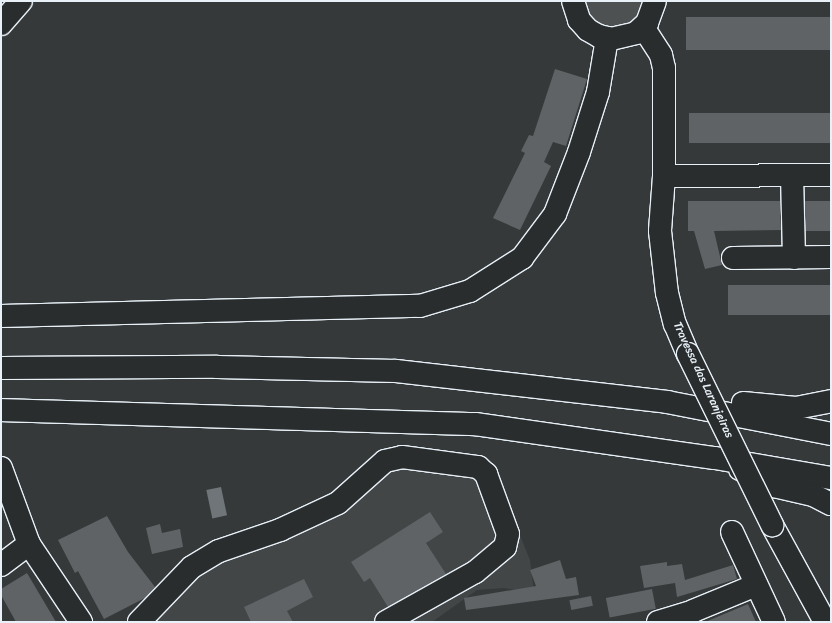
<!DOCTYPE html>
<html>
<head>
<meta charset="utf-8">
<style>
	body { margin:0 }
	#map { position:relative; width:832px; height:623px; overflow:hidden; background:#35393a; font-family:Sriracha,sans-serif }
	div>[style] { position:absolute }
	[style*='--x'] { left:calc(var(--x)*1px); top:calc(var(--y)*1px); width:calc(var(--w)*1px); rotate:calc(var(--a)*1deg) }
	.built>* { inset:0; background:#424647 }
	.green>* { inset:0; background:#4d5152 }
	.water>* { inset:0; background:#707579; transform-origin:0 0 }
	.building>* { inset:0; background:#5f6365; transform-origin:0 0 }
	.roads { filter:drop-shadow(1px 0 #e8f1f8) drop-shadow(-1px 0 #e8f1f8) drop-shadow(0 1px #e8f1f8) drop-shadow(0 -1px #e8f1f8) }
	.minor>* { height:22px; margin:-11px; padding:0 11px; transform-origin:11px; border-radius:11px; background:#2a2d2e }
	.highway>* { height:22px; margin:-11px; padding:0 11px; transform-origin:11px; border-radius:11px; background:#2a2d2e }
	.bridges { filter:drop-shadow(1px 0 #e8f1f8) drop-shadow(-1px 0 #e8f1f8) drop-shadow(0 1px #e8f1f8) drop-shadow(0 -1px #e8f1f8) }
	.minor-bridge>* { height:22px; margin:-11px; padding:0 11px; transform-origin:11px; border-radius:11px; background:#2a2d2e }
	span { translate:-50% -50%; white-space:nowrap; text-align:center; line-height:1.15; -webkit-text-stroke:3px #2a2d2e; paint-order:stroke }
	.street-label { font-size:12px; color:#e8f1f8 }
	.frame { position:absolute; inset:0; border:2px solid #e8f1f8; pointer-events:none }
</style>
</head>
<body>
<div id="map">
	<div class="built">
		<i style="clip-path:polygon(387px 451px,489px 460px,530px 560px,534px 593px,504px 588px,477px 590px,432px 622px,129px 622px,205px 548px,235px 534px,275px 524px,322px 506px)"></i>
	</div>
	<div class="green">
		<i style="clip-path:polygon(585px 1px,645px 1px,641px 13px,635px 20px,618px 28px,598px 23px,590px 16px)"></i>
	</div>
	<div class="water">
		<i style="left:221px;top:487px;width:29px;height:15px;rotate:78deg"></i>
	</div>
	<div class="building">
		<i style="left:686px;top:17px;width:145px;height:33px"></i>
		<i style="clip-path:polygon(555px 69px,587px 79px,566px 146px,553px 142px,544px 162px,551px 166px,520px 230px,493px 218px,525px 153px,521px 151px,529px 135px,533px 136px)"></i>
		<i style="left:831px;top:113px;width:30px;height:142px;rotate:90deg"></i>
		<i style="clip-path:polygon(688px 201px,780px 201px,781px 230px,714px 231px,722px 265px,705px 269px,694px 231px,688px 231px)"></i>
		<i style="left:805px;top:201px;width:26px;height:30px"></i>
		<i style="left:831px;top:285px;width:30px;height:103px;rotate:90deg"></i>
		<i style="clip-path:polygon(430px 512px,443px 532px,426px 543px,446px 574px,388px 607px,370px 578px,364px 582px,351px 562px)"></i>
		<i style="clip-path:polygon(107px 516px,128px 552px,155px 587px,145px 598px,104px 619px,78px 571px,75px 573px,58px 540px)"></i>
		<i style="clip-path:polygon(160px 524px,162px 533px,180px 529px,183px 547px,152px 554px,146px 528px)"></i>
		<i style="clip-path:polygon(560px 560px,566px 579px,576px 577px,579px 595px,466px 610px,464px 598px,536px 586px,530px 570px)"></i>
		<i style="clip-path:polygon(667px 562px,667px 566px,682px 564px,685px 580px,733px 565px,737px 579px,677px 597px,675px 583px,644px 588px,640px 566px)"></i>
		<i style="clip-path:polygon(27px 573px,56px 622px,16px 622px,1px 595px,1px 589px)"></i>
		<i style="clip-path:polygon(304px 579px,313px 597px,287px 611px,293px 622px,251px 622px,244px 607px)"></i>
		<i style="left:652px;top:589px;width:20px;height:47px;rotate:79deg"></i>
		<i style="left:591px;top:596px;width:10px;height:22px;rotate:79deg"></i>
		<i style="clip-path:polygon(748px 604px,756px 622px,705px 622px)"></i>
	</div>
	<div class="roads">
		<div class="minor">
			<i style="--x:573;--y:1;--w:20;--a:72"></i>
			<i style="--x:579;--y:20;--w:13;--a:48"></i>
			<i style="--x:588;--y:30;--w:13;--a:29"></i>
			<i style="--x:599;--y:36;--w:12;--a:14"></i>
			<i style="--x:611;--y:39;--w:26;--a:-13"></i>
			<i style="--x:636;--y:33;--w:15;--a:-42"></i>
			<i style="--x:647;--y:23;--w:23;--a:-70"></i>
			<i style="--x:1;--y:24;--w:30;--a:-49"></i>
			<i style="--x:643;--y:27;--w:33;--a:57"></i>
			<i style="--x:661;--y:55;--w:13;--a:77"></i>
			<i style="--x:664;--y:68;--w:108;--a:90"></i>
			<i style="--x:664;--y:176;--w:55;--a:94.2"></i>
			<i style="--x:660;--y:231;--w:62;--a:83.6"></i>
			<i style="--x:667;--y:293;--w:32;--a:76"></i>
			<i style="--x:675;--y:324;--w:33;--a:67"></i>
			<i style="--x:792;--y:175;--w:83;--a:88.6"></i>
			<i style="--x:664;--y:176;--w:167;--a:-0.3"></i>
			<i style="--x:733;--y:258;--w:98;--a:-0.6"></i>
			<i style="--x:1;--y:316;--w:419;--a:-1.4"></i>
			<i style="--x:420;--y:306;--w:52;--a:-16.7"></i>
			<i style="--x:470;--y:291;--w:62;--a:-32.4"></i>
			<i style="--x:522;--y:258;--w:55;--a:-53.1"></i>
			<i style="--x:555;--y:214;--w:66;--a:-68.8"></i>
			<i style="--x:579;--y:152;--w:63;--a:-72.4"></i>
			<i style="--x:598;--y:92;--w:55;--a:-80.5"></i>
			<i style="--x:1;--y:468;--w:81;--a:69.8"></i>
			<i style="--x:29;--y:544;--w:94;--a:56.3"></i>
			<i style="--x:772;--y:525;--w:111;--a:61.3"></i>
			<i style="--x:732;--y:532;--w:99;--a:65"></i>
			<i style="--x:1;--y:565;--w:35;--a:-37"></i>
			<i style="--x:139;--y:622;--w:76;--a:-46.1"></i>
			<i style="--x:192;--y:567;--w:31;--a:-31"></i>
			<i style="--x:219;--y:551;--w:65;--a:-19"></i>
			<i style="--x:280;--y:530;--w:64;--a:-25"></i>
			<i style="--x:338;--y:503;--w:63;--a:-41.8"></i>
			<i style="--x:385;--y:461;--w:17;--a:-13"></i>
			<i style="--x:402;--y:457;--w:77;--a:7.5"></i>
			<i style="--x:478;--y:467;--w:11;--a:41"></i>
			<i style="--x:486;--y:474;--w:64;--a:69.9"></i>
			<i style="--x:508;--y:534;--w:13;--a:103"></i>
			<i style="--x:505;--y:547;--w:39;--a:140"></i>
			<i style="--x:475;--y:572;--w:102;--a:150.7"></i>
			<i style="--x:658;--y:622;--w:37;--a:-17"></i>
			<i style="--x:693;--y:611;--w:68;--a:-22.4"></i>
		</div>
		<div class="highway">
			<i style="--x:1;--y:368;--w:216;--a:-0.3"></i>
			<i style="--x:217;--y:367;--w:179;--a:1.3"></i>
			<i style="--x:396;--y:371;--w:273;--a:6.5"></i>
			<i style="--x:667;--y:402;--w:167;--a:11"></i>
			<i style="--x:743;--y:403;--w:53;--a:5.4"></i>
			<i style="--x:796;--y:408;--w:36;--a:-11"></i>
			<i style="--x:1;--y:410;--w:474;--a:1.7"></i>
			<i style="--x:475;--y:424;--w:242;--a:8.1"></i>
			<i style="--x:715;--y:458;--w:118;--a:9.8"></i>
			<i style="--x:740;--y:469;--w:38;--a:27"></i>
			<i style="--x:774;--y:486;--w:40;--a:13"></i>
			<i style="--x:813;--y:495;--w:20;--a:27"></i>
		</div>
	</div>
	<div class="bridges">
		<div class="minor-bridge">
			<i style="--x:688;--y:354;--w:191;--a:63.8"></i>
		</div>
	</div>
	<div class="street-label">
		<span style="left:703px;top:380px;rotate:65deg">Travessa das Laranjeiras</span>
	</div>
	<div class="frame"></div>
</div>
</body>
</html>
